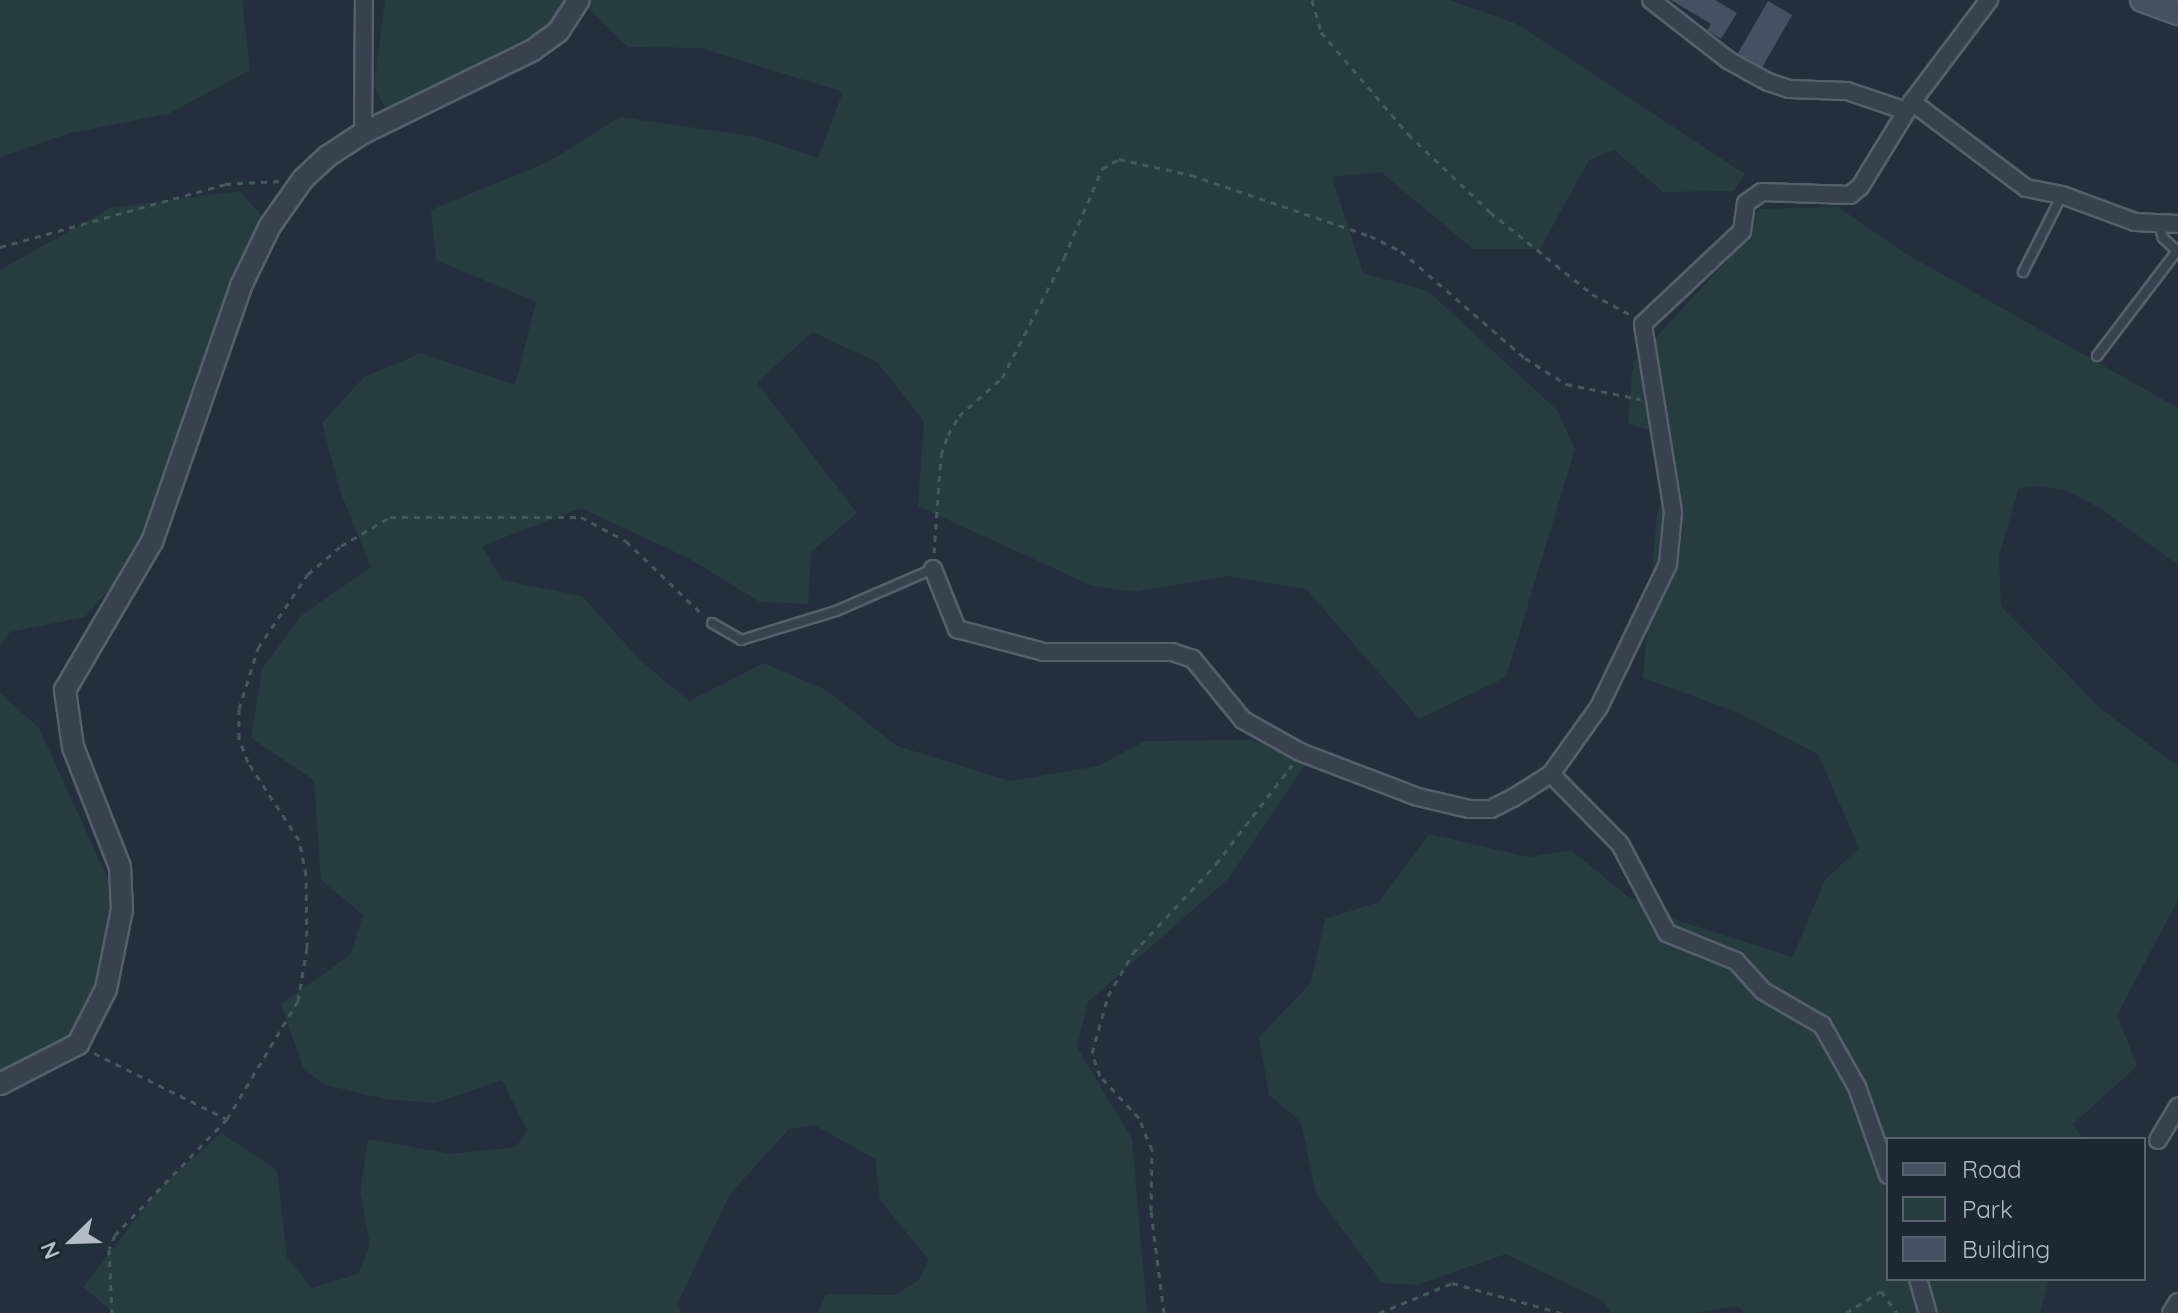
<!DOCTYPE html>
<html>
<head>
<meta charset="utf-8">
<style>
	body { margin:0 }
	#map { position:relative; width:2178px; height:1313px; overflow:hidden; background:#242f3e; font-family:Quicksand,sans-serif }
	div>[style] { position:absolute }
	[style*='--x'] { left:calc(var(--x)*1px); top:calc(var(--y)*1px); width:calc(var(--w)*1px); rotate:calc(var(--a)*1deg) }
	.green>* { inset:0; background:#263c3f }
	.building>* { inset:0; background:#455162; transform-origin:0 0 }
	.path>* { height:3px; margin-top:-1.5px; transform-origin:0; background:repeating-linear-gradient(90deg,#44595c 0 6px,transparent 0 12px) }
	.roads { filter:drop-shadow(2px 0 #565f6c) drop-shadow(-2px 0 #565f6c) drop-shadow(0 2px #565f6c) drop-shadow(0 -2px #565f6c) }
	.service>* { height:8px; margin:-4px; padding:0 4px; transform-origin:4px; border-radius:4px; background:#38414e }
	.minor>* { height:16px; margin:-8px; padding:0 8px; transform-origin:8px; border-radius:8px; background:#38414e }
	.tertiary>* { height:20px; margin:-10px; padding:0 10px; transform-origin:10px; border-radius:10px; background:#38414e }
	.secondary>* { height:22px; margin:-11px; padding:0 11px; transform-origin:11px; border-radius:11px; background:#465061 }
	span { translate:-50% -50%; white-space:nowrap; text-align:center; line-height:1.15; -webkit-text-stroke:7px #1d2633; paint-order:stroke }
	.legend { position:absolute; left:1886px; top:1137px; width:260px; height:144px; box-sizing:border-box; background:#1d2633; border:2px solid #59626f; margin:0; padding:10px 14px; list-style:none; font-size:24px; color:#b4bcc9 }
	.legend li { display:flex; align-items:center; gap:16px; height:40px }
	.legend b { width:40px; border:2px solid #59626f }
	.north { position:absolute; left:32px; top:1201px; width:80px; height:80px; -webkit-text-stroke:6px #1d2633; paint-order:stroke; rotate:247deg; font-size:22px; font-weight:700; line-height:32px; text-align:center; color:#b4bcc9 }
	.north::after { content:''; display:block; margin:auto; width:28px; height:36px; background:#b4bcc9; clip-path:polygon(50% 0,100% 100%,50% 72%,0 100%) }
</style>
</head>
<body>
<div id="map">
	<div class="green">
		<i style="clip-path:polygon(0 0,242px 0,250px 70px,168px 114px,70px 133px,0 157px)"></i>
		<i style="clip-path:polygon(385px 0,579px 0,558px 32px,391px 119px,374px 86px)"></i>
		<i style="clip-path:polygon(580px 0,1449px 0,1517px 24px,1745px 174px,1734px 191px,1663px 192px,1614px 150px,1589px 160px,1540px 249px,1473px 249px,1381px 172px,1332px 177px,1363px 273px,1428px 291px,1557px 410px,1575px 449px,1506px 677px,1419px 719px,1306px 589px,1227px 576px,1136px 592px,1092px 586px,918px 506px,924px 421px,877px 362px,812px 332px,757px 383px,857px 513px,811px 552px,808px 604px,760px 602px,690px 559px,581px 508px,482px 546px,502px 580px,582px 596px,641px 661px,689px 701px,764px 663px,826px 690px,897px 746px,1010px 781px,1098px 766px,1145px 741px,1252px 740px,1308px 760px,1228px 879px,1088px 1002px,1077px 1047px,1132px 1139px,1147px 1313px,818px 1313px,826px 1294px,894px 1295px,918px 1281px,929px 1260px,880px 1200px,875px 1159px,814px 1125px,789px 1129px,730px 1194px,677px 1304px,681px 1313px,114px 1313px,83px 1287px,159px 1189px,221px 1133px,277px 1170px,287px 1258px,312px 1288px,358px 1274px,370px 1244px,360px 1193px,368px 1139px,451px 1154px,516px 1147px,527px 1131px,502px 1080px,435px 1103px,384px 1099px,326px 1085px,304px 1070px,281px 1004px,350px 955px,363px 915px,321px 880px,314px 780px,251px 738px,262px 669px,302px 615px,371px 567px,340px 491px,322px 423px,364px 377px,421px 353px,515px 385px,536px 302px,436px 260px,431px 210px,550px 161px,620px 117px,756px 137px,818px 158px,843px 92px,701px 48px,628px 47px)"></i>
		<i style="clip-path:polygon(240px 191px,270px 226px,152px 542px,85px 617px,10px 632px,0 645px,0 270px,110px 208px)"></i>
		<i style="clip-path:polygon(1838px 207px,1903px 252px,2178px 408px,2178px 565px,2100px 508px,2065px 490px,2037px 486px,2019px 488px,1999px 556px,2001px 606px,2101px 709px,2178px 766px,2178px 900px,2117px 1015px,2137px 1066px,2073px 1124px,2083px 1139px,1888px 1139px,1888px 1279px,2049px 1279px,2040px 1313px,1745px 1313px,1737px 1306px,1695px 1313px,1612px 1313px,1603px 1301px,1506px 1254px,1416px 1285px,1382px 1283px,1316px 1194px,1301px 1122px,1269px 1095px,1259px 1037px,1311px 983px,1325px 919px,1379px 902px,1429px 834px,1529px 857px,1571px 850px,1626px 895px,1682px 922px,1793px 957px,1824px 881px,1859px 848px,1818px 754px,1734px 711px,1643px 678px,1657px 514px,1676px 460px,1669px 436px,1628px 424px,1633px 362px,1731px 256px,1759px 209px)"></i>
		<i style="clip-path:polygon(0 693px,39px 728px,122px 910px,78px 1044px,0 1084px)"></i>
	</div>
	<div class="building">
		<i style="clip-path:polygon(1671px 0,1715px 0,1737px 13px,1721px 39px,1707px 30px,1711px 24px)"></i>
		<i style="left:1768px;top:1px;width:28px;height:60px;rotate:30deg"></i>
	</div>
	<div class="path">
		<i style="--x:1312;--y:0;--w:33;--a:74"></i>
		<i style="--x:1321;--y:32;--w:134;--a:49.5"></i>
		<i style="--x:1408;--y:134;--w:113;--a:43.6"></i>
		<i style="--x:1490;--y:212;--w:131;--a:38.8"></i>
		<i style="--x:1592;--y:294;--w:44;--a:28.3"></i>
		<i style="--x:0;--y:247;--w:234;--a:-15.6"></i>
		<i style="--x:225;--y:184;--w:54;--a:-3.2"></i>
		<i style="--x:934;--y:553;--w:98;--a:-85.9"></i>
		<i style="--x:941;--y:455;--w:21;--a:-71"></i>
		<i style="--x:948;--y:435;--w:22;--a:-60"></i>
		<i style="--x:959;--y:416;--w:57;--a:-41.5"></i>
		<i style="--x:1002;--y:378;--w:135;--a:-62.7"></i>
		<i style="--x:1064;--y:258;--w:97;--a:-66.9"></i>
		<i style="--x:1102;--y:169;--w:20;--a:-30"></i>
		<i style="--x:1119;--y:159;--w:74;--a:12.5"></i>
		<i style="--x:1191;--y:175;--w:189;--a:18.8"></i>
		<i style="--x:1370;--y:236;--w:34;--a:26"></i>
		<i style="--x:1401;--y:251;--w:164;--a:40.8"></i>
		<i style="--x:1525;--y:358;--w:49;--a:32.4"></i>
		<i style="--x:1566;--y:384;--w:76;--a:11.5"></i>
		<i style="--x:94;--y:1053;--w:148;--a:26.4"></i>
		<i style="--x:227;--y:1119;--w:161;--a:134"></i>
		<i style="--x:115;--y:1235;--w:15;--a:113"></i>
		<i style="--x:109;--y:1249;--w:64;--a:87.3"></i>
		<i style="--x:227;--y:1119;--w:138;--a:-59"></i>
		<i style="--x:298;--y:1001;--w:54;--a:-80.4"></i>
		<i style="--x:307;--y:948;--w:73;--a:-90.8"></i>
		<i style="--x:306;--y:875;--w:36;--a:-101"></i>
		<i style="--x:299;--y:840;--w:93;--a:-123.2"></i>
		<i style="--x:248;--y:762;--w:26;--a:-111"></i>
		<i style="--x:239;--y:738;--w:29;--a:-90"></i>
		<i style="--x:239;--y:709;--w:64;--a:-72.7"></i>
		<i style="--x:258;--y:648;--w:89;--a:-56"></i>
		<i style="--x:308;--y:574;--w:43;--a:-40.3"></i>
		<i style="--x:341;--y:546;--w:57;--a:-30.6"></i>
		<i style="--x:390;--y:517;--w:191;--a:0"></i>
		<i style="--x:581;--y:517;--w:51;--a:28.1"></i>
		<i style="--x:626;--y:541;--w:107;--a:43.9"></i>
		<i style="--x:1164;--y:1313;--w:103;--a:-97.3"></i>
		<i style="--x:1151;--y:1211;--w:61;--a:-89.1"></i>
		<i style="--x:1152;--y:1150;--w:35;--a:-112"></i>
		<i style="--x:1139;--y:1118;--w:57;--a:-132.9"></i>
		<i style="--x:1100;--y:1076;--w:24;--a:-109"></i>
		<i style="--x:1092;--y:1053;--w:59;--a:-74.3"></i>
		<i style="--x:1108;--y:996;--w:50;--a:-59.8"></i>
		<i style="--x:1133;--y:953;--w:122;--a:-47"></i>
		<i style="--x:1216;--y:864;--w:125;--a:-52.5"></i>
		<i style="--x:1379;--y:1313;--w:79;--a:-22.3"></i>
		<i style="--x:1452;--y:1283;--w:114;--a:15.3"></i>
		<i style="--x:1846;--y:1313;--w:41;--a:-32.2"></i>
		<i style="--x:1881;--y:1291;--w:27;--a:54"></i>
	</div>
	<div class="roads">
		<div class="service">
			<i style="--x:2023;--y:272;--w:86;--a:-63.1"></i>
			<i style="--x:2097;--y:356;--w:132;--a:-52.7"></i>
			<i style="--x:2177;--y:251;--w:19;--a:-137"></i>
			<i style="--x:2163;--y:238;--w:16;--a:-108"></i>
			<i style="--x:712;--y:623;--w:34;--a:30"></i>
			<i style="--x:741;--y:640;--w:99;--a:-17"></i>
			<i style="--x:836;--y:611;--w:106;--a:-23.4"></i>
		</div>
		<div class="minor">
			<i style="--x:1651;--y:0;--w:98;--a:37.9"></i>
			<i style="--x:1728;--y:60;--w:46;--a:28.8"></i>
			<i style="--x:1768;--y:82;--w:22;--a:18"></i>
			<i style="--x:1789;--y:89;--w:58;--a:2"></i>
			<i style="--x:1847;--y:91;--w:62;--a:18.7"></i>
			<i style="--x:1912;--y:102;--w:143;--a:37"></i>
			<i style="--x:2026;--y:188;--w:37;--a:11"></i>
			<i style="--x:2062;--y:195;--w:78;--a:20.3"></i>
			<i style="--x:2135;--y:222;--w:43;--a:2.7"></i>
			<i style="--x:363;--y:133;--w:133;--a:-89.6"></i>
			<i style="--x:933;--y:569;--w:65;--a:68.2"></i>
			<i style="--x:957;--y:629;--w:90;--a:14.8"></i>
			<i style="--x:1044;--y:652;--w:128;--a:0"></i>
			<i style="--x:1172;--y:652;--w:22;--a:18"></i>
			<i style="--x:1193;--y:659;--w:79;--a:50.7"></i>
			<i style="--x:1243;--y:720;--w:65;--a:29.3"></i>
			<i style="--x:1300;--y:752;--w:126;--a:20.9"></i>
			<i style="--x:1418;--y:797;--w:52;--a:13.2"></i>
			<i style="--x:1469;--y:809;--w:22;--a:0"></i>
			<i style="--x:1491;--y:809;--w:25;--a:-27"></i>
			<i style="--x:1513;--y:798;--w:45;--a:-32.3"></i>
			<i style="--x:1551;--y:774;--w:82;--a:-54.4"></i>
			<i style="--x:1599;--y:707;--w:159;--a:-64.2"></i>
			<i style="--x:1668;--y:564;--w:52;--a:-84.5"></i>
			<i style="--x:1673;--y:512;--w:190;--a:-99.1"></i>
			<i style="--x:1643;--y:324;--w:136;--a:-43.2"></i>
			<i style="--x:1742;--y:231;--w:28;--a:-82"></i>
			<i style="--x:1746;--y:203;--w:19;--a:-35"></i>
			<i style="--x:1762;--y:192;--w:88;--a:2"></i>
			<i style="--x:1850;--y:195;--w:13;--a:-39"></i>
			<i style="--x:1860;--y:187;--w:100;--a:-58.5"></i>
			<i style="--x:1912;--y:102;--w:128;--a:-53"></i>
			<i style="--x:1551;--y:774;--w:98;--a:45.4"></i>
			<i style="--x:1620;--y:844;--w:101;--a:62.2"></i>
			<i style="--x:1667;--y:933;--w:74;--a:22.1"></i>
			<i style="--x:1736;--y:961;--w:40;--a:48"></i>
			<i style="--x:1763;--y:991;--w:68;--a:30"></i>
			<i style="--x:1822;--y:1025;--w:71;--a:60.6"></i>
			<i style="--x:1857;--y:1087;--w:93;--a:70.6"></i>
			<i style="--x:2158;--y:1140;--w:39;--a:-59"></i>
			<i style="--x:1918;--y:1279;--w:35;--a:74"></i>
			<i style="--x:2171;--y:1313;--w:13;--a:-58"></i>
		</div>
		<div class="tertiary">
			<i style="--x:0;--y:1084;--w:88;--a:-27.1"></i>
			<i style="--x:78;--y:1044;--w:62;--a:-63"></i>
			<i style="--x:106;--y:989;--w:81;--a:-78.6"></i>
			<i style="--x:122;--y:910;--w:43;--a:-92.7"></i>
			<i style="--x:120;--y:867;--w:129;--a:-111.4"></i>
			<i style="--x:73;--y:747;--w:58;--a:-98"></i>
			<i style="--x:65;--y:690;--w:172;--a:-59.6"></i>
			<i style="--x:152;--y:542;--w:271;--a:-70.8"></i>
			<i style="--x:241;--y:286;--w:67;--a:-64.2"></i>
			<i style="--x:270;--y:226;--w:57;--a:-54.9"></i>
			<i style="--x:303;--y:179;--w:34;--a:-43"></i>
			<i style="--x:328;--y:156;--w:42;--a:-33.3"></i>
			<i style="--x:363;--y:133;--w:189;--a:-26"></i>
			<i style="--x:533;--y:50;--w:31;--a:-36"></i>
			<i style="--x:558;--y:32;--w:38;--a:-57"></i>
		</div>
		<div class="secondary">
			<i style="--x:2142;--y:0;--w:38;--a:20"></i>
		</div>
	</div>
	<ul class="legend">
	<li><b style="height:10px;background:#465061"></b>Road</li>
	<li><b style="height:22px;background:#263c3f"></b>Park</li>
	<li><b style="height:22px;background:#455162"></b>Building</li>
	</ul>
	<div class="north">N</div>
</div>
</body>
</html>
